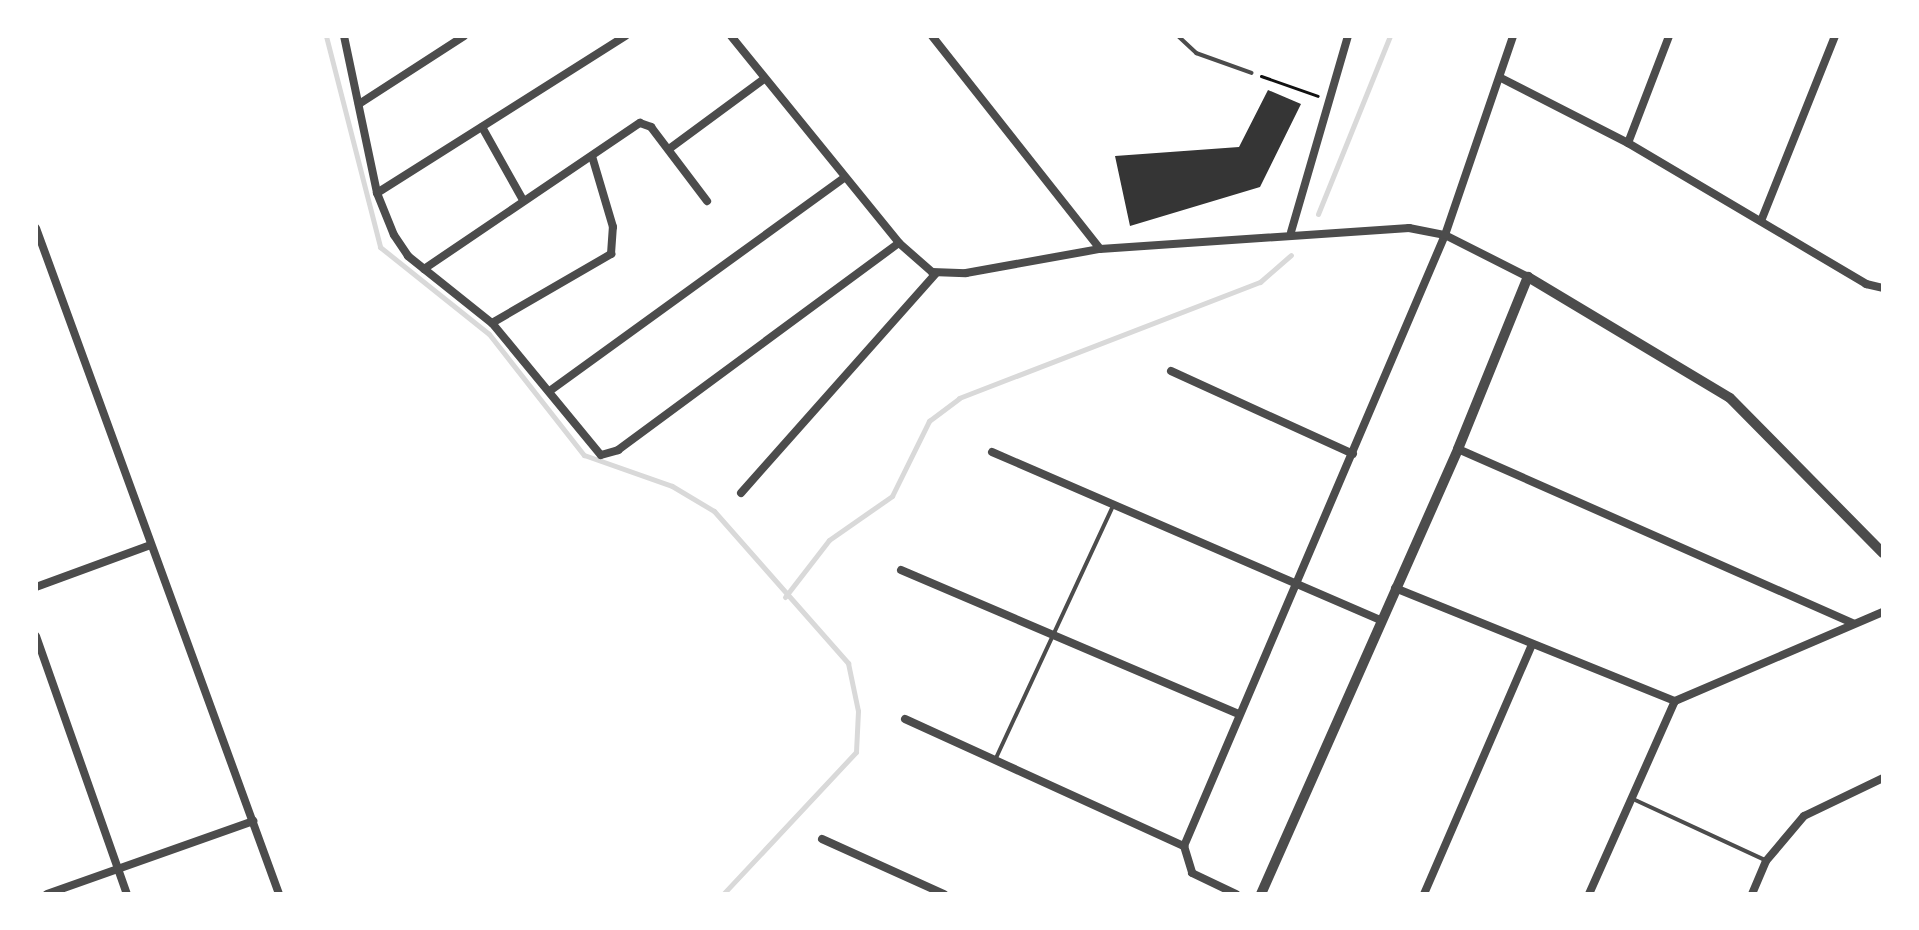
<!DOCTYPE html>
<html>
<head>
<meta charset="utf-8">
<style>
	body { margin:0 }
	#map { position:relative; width:1919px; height:930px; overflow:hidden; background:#fff; font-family:Commissioner,sans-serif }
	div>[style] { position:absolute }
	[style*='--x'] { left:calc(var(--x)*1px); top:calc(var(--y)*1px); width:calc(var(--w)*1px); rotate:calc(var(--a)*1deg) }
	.stream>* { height:5px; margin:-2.5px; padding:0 2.5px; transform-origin:2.5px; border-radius:2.5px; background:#d9d9d9 }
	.building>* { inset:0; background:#353535 }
	.path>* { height:3px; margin:-1.5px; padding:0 1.5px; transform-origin:1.5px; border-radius:1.5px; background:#111 }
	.service>* { height:4px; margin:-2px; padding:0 2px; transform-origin:2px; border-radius:2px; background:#4c4c4c }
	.minor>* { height:8px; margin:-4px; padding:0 4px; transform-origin:4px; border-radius:4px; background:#4c4c4c }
	.tertiary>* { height:10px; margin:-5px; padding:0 5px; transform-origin:5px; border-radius:5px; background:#4c4c4c }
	span { translate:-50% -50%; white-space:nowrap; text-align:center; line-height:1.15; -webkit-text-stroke:8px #fff; paint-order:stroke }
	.frame { position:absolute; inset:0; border:38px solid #fff; pointer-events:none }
</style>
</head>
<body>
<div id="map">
	<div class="stream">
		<i style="--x:326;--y:36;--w:218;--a:75.6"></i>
		<i style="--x:380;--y:247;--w:139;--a:38.6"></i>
		<i style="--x:489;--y:334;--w:154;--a:51.9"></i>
		<i style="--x:584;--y:455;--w:93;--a:19.4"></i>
		<i style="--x:672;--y:486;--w:49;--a:30.8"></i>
		<i style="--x:714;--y:511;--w:203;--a:48.6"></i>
		<i style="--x:848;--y:663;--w:49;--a:78.2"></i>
		<i style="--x:858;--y:711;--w:41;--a:92.8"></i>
		<i style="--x:856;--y:752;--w:195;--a:133.1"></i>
		<i style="--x:1318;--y:214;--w:192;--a:-68"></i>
		<i style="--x:785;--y:597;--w:72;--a:-52.3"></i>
		<i style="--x:829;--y:540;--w:77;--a:-34.9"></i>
		<i style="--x:892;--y:496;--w:84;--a:-63.7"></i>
		<i style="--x:929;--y:421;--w:38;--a:-37"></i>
		<i style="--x:959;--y:398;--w:323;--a:-21.1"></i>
		<i style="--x:1260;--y:282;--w:41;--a:-41.1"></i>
	</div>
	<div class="building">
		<i style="clip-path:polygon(1268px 90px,1301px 104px,1260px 187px,1130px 226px,1115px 156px,1239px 147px)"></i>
	</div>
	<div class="path">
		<i style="--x:1261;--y:76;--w:60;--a:19.3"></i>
	</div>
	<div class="service">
		<i style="--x:1178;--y:36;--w:25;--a:43"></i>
		<i style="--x:1196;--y:53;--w:59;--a:19.7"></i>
		<i style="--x:996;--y:758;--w:278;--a:-65.1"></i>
		<i style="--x:1633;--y:799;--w:145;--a:24.8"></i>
	</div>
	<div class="minor">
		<i style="--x:344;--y:36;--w:160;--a:78.1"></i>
		<i style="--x:377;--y:193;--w:45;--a:68"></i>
		<i style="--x:394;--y:235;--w:25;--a:56"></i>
		<i style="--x:408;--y:256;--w:107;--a:38.6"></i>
		<i style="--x:492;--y:323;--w:171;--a:50.5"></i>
		<i style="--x:601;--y:455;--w:18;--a:-16"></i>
		<i style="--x:618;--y:450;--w:349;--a:-36.4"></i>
		<i style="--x:731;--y:36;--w:267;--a:50.9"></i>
		<i style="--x:899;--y:243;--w:44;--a:41.3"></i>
		<i style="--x:932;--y:272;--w:34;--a:2"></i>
		<i style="--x:966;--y:273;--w:136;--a:-10.2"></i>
		<i style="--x:1100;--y:249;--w:310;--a:-3.9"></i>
		<i style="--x:1409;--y:228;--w:37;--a:11"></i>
		<i style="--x:1445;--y:235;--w:93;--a:26.8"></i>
		<i style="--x:932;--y:36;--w:271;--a:51.7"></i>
		<i style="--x:1501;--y:78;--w:143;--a:27.1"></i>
		<i style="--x:1628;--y:143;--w:277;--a:30.6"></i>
		<i style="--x:1866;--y:284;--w:17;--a:13"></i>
		<i style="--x:359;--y:104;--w:125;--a:-32.9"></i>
		<i style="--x:482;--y:127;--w:84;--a:60.7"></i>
		<i style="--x:1628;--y:143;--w:115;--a:-69"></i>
		<i style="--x:669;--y:149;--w:118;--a:-36.4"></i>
		<i style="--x:377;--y:193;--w:294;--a:-32.3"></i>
		<i style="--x:1761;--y:221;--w:199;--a:-68.2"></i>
		<i style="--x:36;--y:228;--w:709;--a:69.95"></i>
		<i style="--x:1291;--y:232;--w:204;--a:-73.8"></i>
		<i style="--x:424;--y:269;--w:261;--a:-34.1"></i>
		<i style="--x:640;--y:123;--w:12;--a:20"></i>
		<i style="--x:651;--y:127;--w:93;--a:52.9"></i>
		<i style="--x:492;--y:323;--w:138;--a:-30.1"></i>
		<i style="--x:611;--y:254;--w:27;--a:-86"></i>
		<i style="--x:613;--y:227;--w:74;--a:-106.5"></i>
		<i style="--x:1171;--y:371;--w:200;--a:24.5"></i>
		<i style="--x:551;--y:390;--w:362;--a:-35.9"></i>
		<i style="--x:1458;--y:449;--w:432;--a:23.8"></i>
		<i style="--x:992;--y:452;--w:424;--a:23.4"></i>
		<i style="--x:741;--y:493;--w:294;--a:-48.4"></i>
		<i style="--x:901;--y:570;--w:367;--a:23.1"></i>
		<i style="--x:36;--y:587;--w:122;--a:-20.1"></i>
		<i style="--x:1395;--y:588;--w:302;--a:22"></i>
		<i style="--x:36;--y:636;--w:274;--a:70.6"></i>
		<i style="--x:905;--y:719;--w:307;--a:24.5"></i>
		<i style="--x:822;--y:839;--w:134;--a:24.3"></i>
		<i style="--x:1184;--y:846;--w:664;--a:-66.87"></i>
		<i style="--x:1445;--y:235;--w:210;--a:-71.1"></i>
		<i style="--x:1184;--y:846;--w:28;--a:73"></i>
		<i style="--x:1192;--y:873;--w:49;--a:25.5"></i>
		<i style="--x:47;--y:894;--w:219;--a:-19.5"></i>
		<i style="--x:1424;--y:894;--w:271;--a:-66.6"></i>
		<i style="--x:1589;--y:894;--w:211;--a:-66"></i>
		<i style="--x:1675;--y:701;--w:226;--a:-23.2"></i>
		<i style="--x:1752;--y:894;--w:36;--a:-67"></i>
		<i style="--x:1766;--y:861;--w:59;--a:-49.8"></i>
		<i style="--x:1804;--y:816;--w:88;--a:-25.7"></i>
	</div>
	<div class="tertiary">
		<i style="--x:1261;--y:894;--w:487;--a:-66.1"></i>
		<i style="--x:1458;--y:449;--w:186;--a:-67.9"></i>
		<i style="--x:1528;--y:277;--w:235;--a:30.9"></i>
		<i style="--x:1730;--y:398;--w:218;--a:45.4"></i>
	</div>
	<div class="frame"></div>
</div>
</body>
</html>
